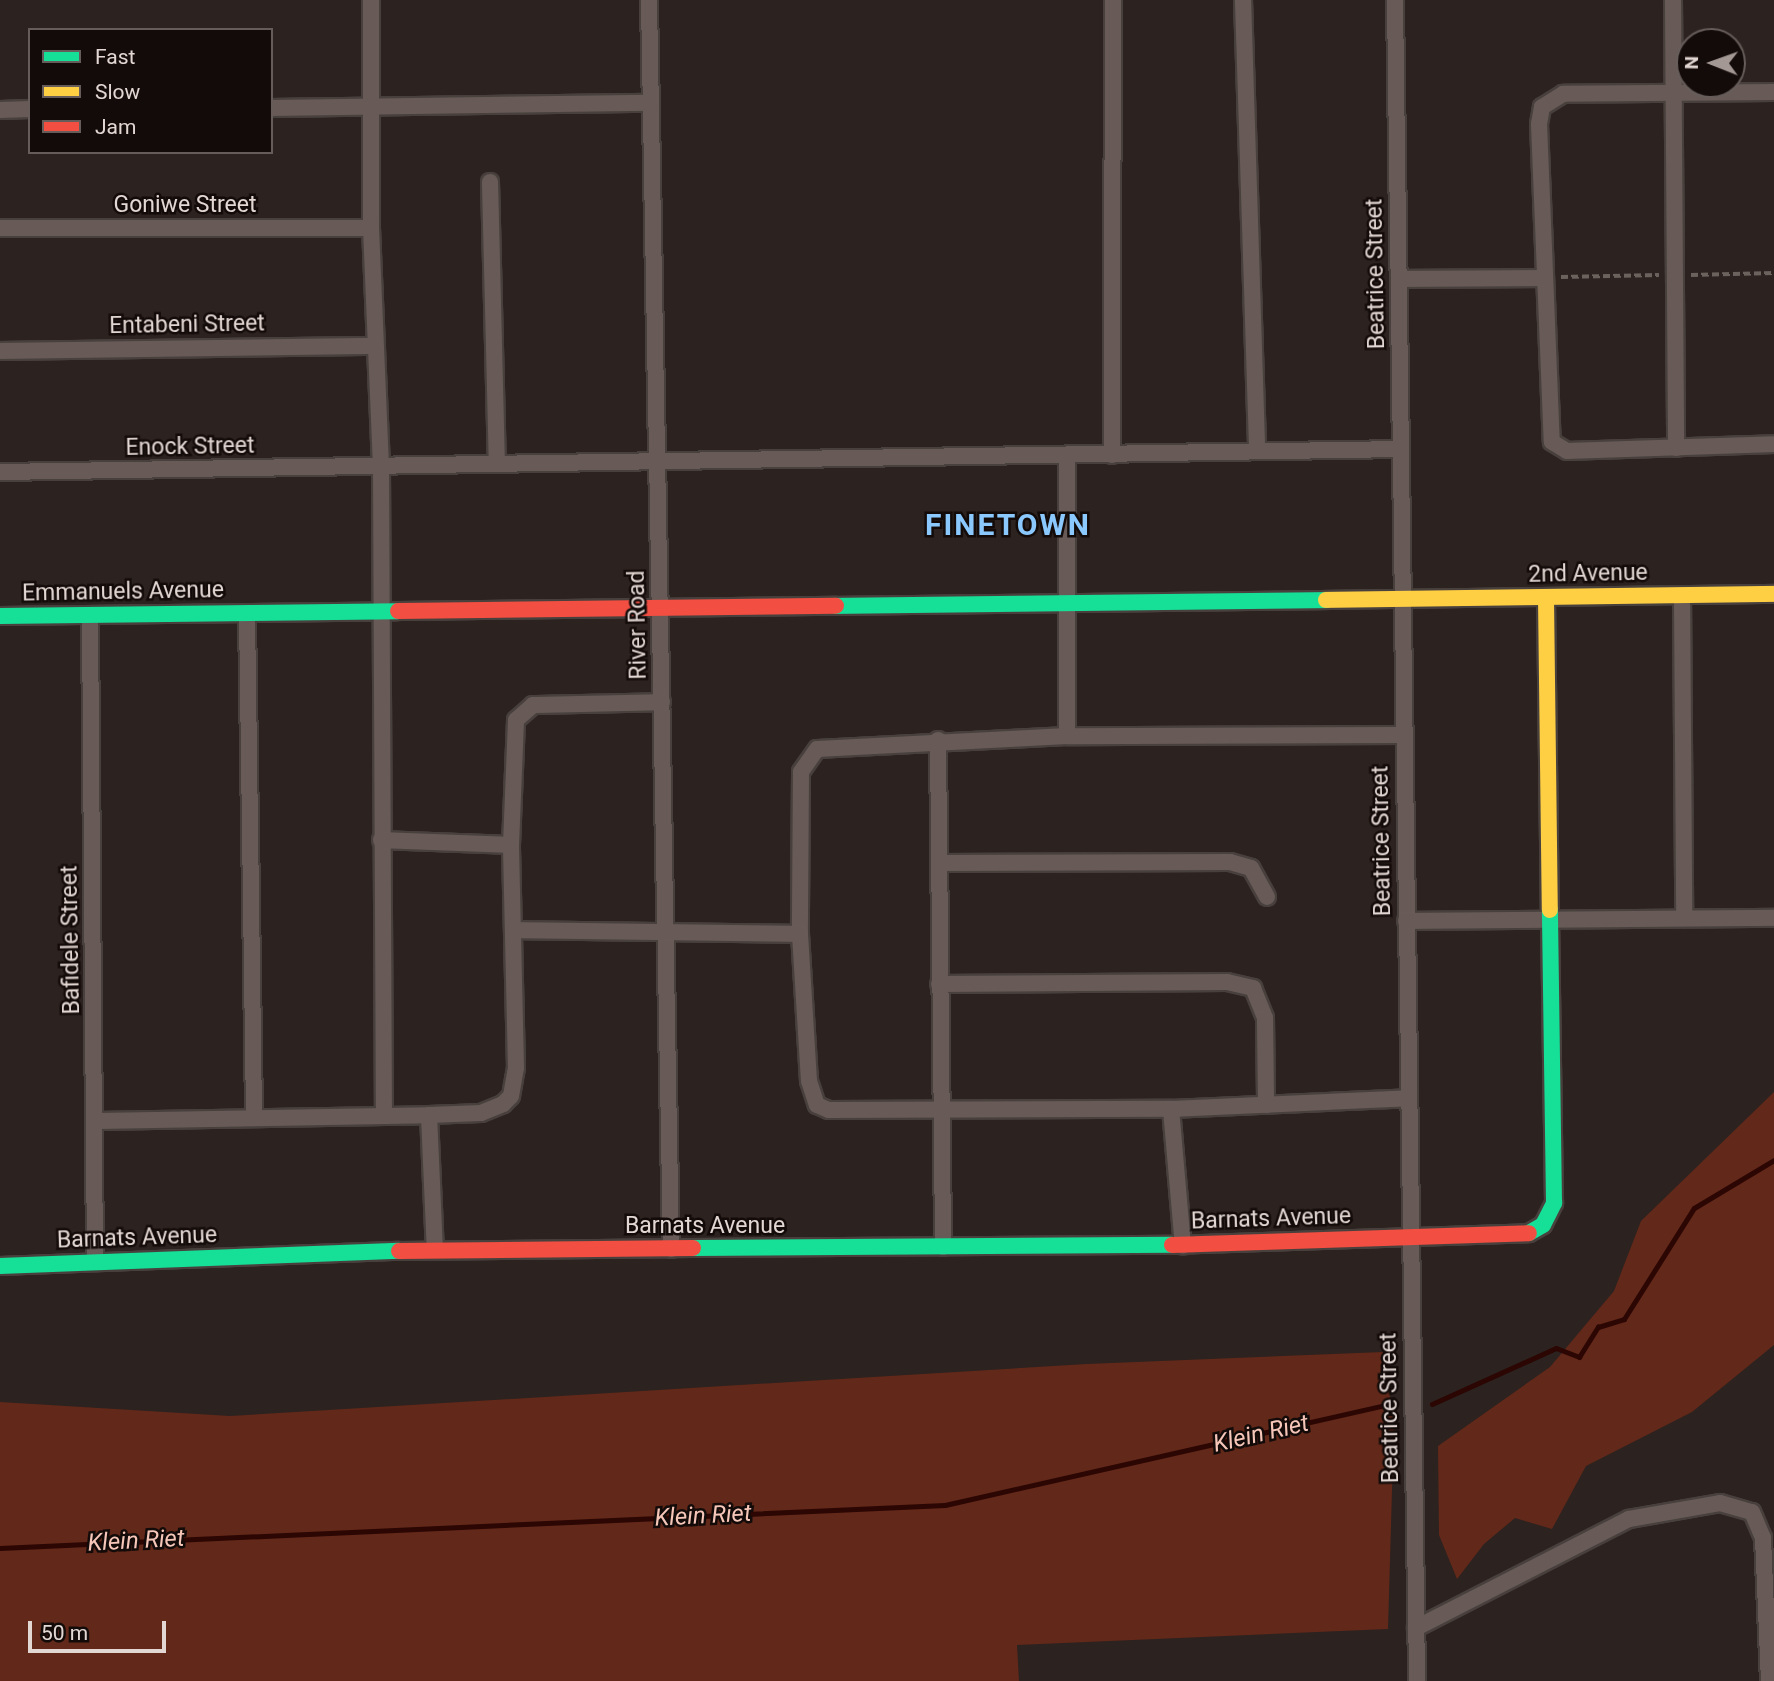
<!DOCTYPE html>
<html>
<head>
<meta charset="utf-8">
<style>
	body { margin:0 }
	#map { position:relative; width:1774px; height:1681px; overflow:hidden; background:#2c221f; font-family:Roboto,sans-serif }
	div>[style] { position:absolute }
	[style*='--x'] { left:calc(var(--x)*1px); top:calc(var(--y)*1px); width:calc(var(--w)*1px); rotate:calc(var(--a)*1deg) }
	.green>* { inset:0; background:#622819 }
	.stream>* { height:5px; margin:-2.5px; padding:0 2.5px; transform-origin:2.5px; border-radius:2.5px; background:#2b0603 }
	.path>* { height:3.5px; margin-top:-1.75px; transform-origin:0; background:repeating-linear-gradient(90deg,#6b615d 0 7px,transparent 0 10.5px) }
	.roads { filter:drop-shadow(2px 0 #48403d) drop-shadow(-2px 0 #48403d) drop-shadow(0 2px #48403d) drop-shadow(0 -2px #48403d) }
	.street>* { height:16px; margin:-8px; padding:0 8px; transform-origin:8px; border-radius:8px; background:#685b57 }
	.fast>* { height:16px; margin:-8px; padding:0 8px; transform-origin:8px; border-radius:8px; background:#16e098 }
	.slow>* { height:16px; margin:-8px; padding:0 8px; transform-origin:8px; border-radius:8px; background:#ffcf43 }
	.jam>* { height:16px; margin:-8px; padding:0 8px; transform-origin:8px; border-radius:8px; background:#f24e42 }
	span { translate:-50% -50%; white-space:nowrap; text-align:center; line-height:1.15; -webkit-text-stroke:5px #130b09; paint-order:stroke }
	.street-label { font-size:23px; color:#e3d7d3 }
	.water-label { font-size:24px; color:#f6c6b9; font-style:italic }
	.district-label { font-size:30px; color:#8ac8fe; font-weight:700; letter-spacing:2px }
	.legend { position:absolute; left:28px; top:28px; width:245px; height:126px; box-sizing:border-box; background:#130b09; border:2px solid #665d5a; margin:0; padding:9px 12px; list-style:none; font-size:21px; color:#e3d7d3 }
	.legend li { display:flex; align-items:center; gap:14px; height:35px }
	.legend b { width:35px; border:2px solid #665d5a }
	.north { position:absolute; left:1676px; top:28px; width:70px; height:70px; box-sizing:border-box; background:#130b09; border:2px solid #665d5a; border-radius:50%; rotate:271deg; font-size:19px; font-weight:700; line-height:28px; text-align:center; color:#e3d7d3 }
	.north::after { content:''; display:block; margin:auto; width:24px; height:32px; background:#a39894; clip-path:polygon(50% 0,100% 100%,50% 72%,0 100%) }
	.scale { position:absolute; left:28px; top:1621px; width:138px; height:32px; box-sizing:border-box; border:4px solid #e3d7d3; border-top:0; padding-left:9px; font-size:21px; line-height:24px; white-space:nowrap; color:#e3d7d3; -webkit-text-stroke:5px #130b09; paint-order:stroke }
</style>
</head>
<body>
<div id="map">
	<div class="green">
		<i style="clip-path:polygon(1774px 1092px,1774px 1345px,1692px 1412px,1586px 1466px,1552px 1529px,1515px 1518px,1484px 1544px,1457px 1579px,1439px 1535px,1438px 1446px,1550px 1367px,1614px 1291px,1641px 1221px)"></i>
		<i style="clip-path:polygon(1383px 1352px,1394px 1422px,1388px 1629px,1017px 1645px,1019px 1681px,0 1681px,0 1402px,230px 1416px,1087px 1364px)"></i>
	</div>
	<div class="stream">
		<i style="--x:1432;--y:1404;--w:136;--a:-24.3"></i>
		<i style="--x:1556;--y:1348;--w:25;--a:21"></i>
		<i style="--x:1579;--y:1357;--w:36;--a:-58"></i>
		<i style="--x:1598;--y:1327;--w:27;--a:-17"></i>
		<i style="--x:1624;--y:1319;--w:131;--a:-57.8"></i>
		<i style="--x:1694;--y:1208;--w:93;--a:-31"></i>
		<i style="--x:0;--y:1548;--w:946;--a:-2.61"></i>
		<i style="--x:945;--y:1505;--w:460;--a:-12.8"></i>
	</div>
	<div class="path">
		<i style="--x:1691;--y:275;--w:83;--a:-1.4"></i>
		<i style="--x:1561;--y:277;--w:98;--a:-1.2"></i>
	</div>
	<div class="roads">
		<div class="street">
			<i style="--x:371;--y:0;--w:228;--a:90"></i>
			<i style="--x:371;--y:228;--w:238;--a:87.6"></i>
			<i style="--x:381;--y:466;--w:649;--a:89.74"></i>
			<i style="--x:649;--y:0;--w:1249;--a:88.99"></i>
			<i style="--x:1243;--y:0;--w:451;--a:88.2"></i>
			<i style="--x:1395;--y:0;--w:1681;--a:89.25"></i>
			<i style="--x:1673;--y:0;--w:448;--a:89.6"></i>
			<i style="--x:1774;--y:92;--w:211;--a:179.5"></i>
			<i style="--x:1563;--y:94;--w:25;--a:148"></i>
			<i style="--x:1542;--y:107;--w:17;--a:100"></i>
			<i style="--x:1539;--y:124;--w:318;--a:87.7"></i>
			<i style="--x:1552;--y:442;--w:17;--a:31"></i>
			<i style="--x:1567;--y:451;--w:207;--a:-1.9"></i>
			<i style="--x:271;--y:108;--w:380;--a:-0.8"></i>
			<i style="--x:0;--y:110;--w:30;--a:-2"></i>
			<i style="--x:490;--y:182;--w:280;--a:88.6"></i>
			<i style="--x:0;--y:228;--w:371;--a:0"></i>
			<i style="--x:1399;--y:279;--w:143;--a:-0.4"></i>
			<i style="--x:0;--y:351;--w:374;--a:-0.8"></i>
			<i style="--x:1112;--y:455;--w:455;--a:-89.9"></i>
			<i style="--x:1067;--y:456;--w:280;--a:90"></i>
			<i style="--x:0;--y:472;--w:1400;--a:-0.94"></i>
			<i style="--x:1682;--y:595;--w:322;--a:89.6"></i>
			<i style="--x:247;--y:613;--w:503;--a:89.2"></i>
			<i style="--x:90;--y:616;--w:646;--a:89.56"></i>
			<i style="--x:1404;--y:735;--w:337;--a:179.8"></i>
			<i style="--x:1067;--y:736;--w:250;--a:177"></i>
			<i style="--x:817;--y:749;--w:28;--a:125"></i>
			<i style="--x:801;--y:772;--w:162;--a:90.4"></i>
			<i style="--x:800;--y:934;--w:147;--a:86.5"></i>
			<i style="--x:809;--y:1081;--w:25;--a:72"></i>
			<i style="--x:817;--y:1105;--w:13;--a:23"></i>
			<i style="--x:829;--y:1110;--w:342;--a:-0.2"></i>
			<i style="--x:1171;--y:1109;--w:238;--a:-2.6"></i>
			<i style="--x:938;--y:740;--w:507;--a:89.43"></i>
			<i style="--x:381;--y:840;--w:130;--a:2.2"></i>
			<i style="--x:939;--y:863;--w:291;--a:-0.2"></i>
			<i style="--x:1230;--y:862;--w:22;--a:16"></i>
			<i style="--x:1251;--y:868;--w:33;--a:61"></i>
			<i style="--x:1406;--y:921;--w:368;--a:-0.5"></i>
			<i style="--x:514;--y:930;--w:286;--a:0.8"></i>
			<i style="--x:939;--y:984;--w:288;--a:-0.4"></i>
			<i style="--x:1227;--y:982;--w:27;--a:13"></i>
			<i style="--x:1253;--y:988;--w:32;--a:68"></i>
			<i style="--x:1265;--y:1018;--w:87;--a:89.3"></i>
			<i style="--x:1171;--y:1109;--w:137;--a:85"></i>
			<i style="--x:429;--y:1115;--w:135;--a:87.5"></i>
			<i style="--x:97;--y:1121;--w:332;--a:-1"></i>
			<i style="--x:429;--y:1115;--w:52;--a:-2.2"></i>
			<i style="--x:481;--y:1113;--w:24;--a:-22"></i>
			<i style="--x:503;--y:1104;--w:11;--a:-45"></i>
			<i style="--x:511;--y:1096;--w:28;--a:-80"></i>
			<i style="--x:516;--y:1068;--w:223;--a:-91.3"></i>
			<i style="--x:511;--y:845;--w:125;--a:-87.7"></i>
			<i style="--x:516;--y:720;--w:23;--a:-41"></i>
			<i style="--x:533;--y:705;--w:129;--a:-1.3"></i>
			<i style="--x:1416;--y:1628;--w:239;--a:-27.1"></i>
			<i style="--x:1629;--y:1519;--w:92;--a:-10"></i>
			<i style="--x:1720;--y:1503;--w:33;--a:16"></i>
			<i style="--x:1752;--y:1512;--w:28;--a:67"></i>
			<i style="--x:1763;--y:1538;--w:143;--a:87.6"></i>
		</div>
		<div class="fast">
			<i style="--x:836;--y:606;--w:490;--a:-0.7"></i>
			<i style="--x:0;--y:616;--w:398;--a:-0.7"></i>
			<i style="--x:1529;--y:1233;--w:16;--a:-30"></i>
			<i style="--x:1543;--y:1225;--w:25;--a:-63"></i>
			<i style="--x:1554;--y:1203;--w:293;--a:-90.8"></i>
			<i style="--x:693;--y:1248;--w:479;--a:-0.4"></i>
			<i style="--x:0;--y:1266;--w:399;--a:-2.2"></i>
		</div>
		<div class="slow">
			<i style="--x:1546;--y:598;--w:312;--a:89.3"></i>
			<i style="--x:1326;--y:600;--w:448;--a:-0.8"></i>
		</div>
		<div class="jam">
			<i style="--x:398;--y:611;--w:438;--a:-0.7"></i>
			<i style="--x:1172;--y:1245;--w:357;--a:-1.9"></i>
			<i style="--x:399;--y:1251;--w:294;--a:-0.6"></i>
		</div>
	</div>
	<div class="street-label">
		<span style="left:185px;top:205px">Goniwe Street</span>
		<span style="left:1376px;top:274px;rotate:-91deg">Beatrice Street</span>
		<span style="left:187px;top:325px;rotate:-1deg">Entabeni Street</span>
		<span style="left:190px;top:447px;rotate:-1deg">Enock Street</span>
		<span style="left:1588px;top:574px;rotate:-1deg">2nd Avenue</span>
		<span style="left:123px;top:592px;rotate:-1deg">Emmanuels Avenue</span>
		<span style="left:638px;top:625px;rotate:-91deg">River Road</span>
		<span style="left:1382px;top:841px;rotate:-91deg">Beatrice Street</span>
		<span style="left:71px;top:940px;rotate:-91deg">Bafidele Street</span>
		<span style="left:1271px;top:1219px;rotate:-2deg">Barnats Avenue</span>
		<span style="left:705px;top:1226px">Barnats Avenue</span>
		<span style="left:137px;top:1238px;rotate:-2deg">Barnats Avenue</span>
		<span style="left:1390px;top:1408px;rotate:-91deg">Beatrice Street</span>
	</div>
	<div class="water-label">
		<span style="left:1261px;top:1434px;rotate:-13deg">Klein Riet</span>
		<span style="left:703px;top:1516px;rotate:-3deg">Klein Riet</span>
		<span style="left:136px;top:1541px;rotate:-3deg">Klein Riet</span>
	</div>
	<div class="district-label">
		<span style="left:1008px;top:525px">FINETOWN</span>
	</div>
	<ul class="legend">
	<li><b style="height:9px;background:#16e098"></b>Fast</li>
	<li><b style="height:9px;background:#ffcf43"></b>Slow</li>
	<li><b style="height:9px;background:#f24e42"></b>Jam</li>
	</ul>
	<div class="north">N</div>
	<div class="scale">50 m</div>
</div>
</body>
</html>
